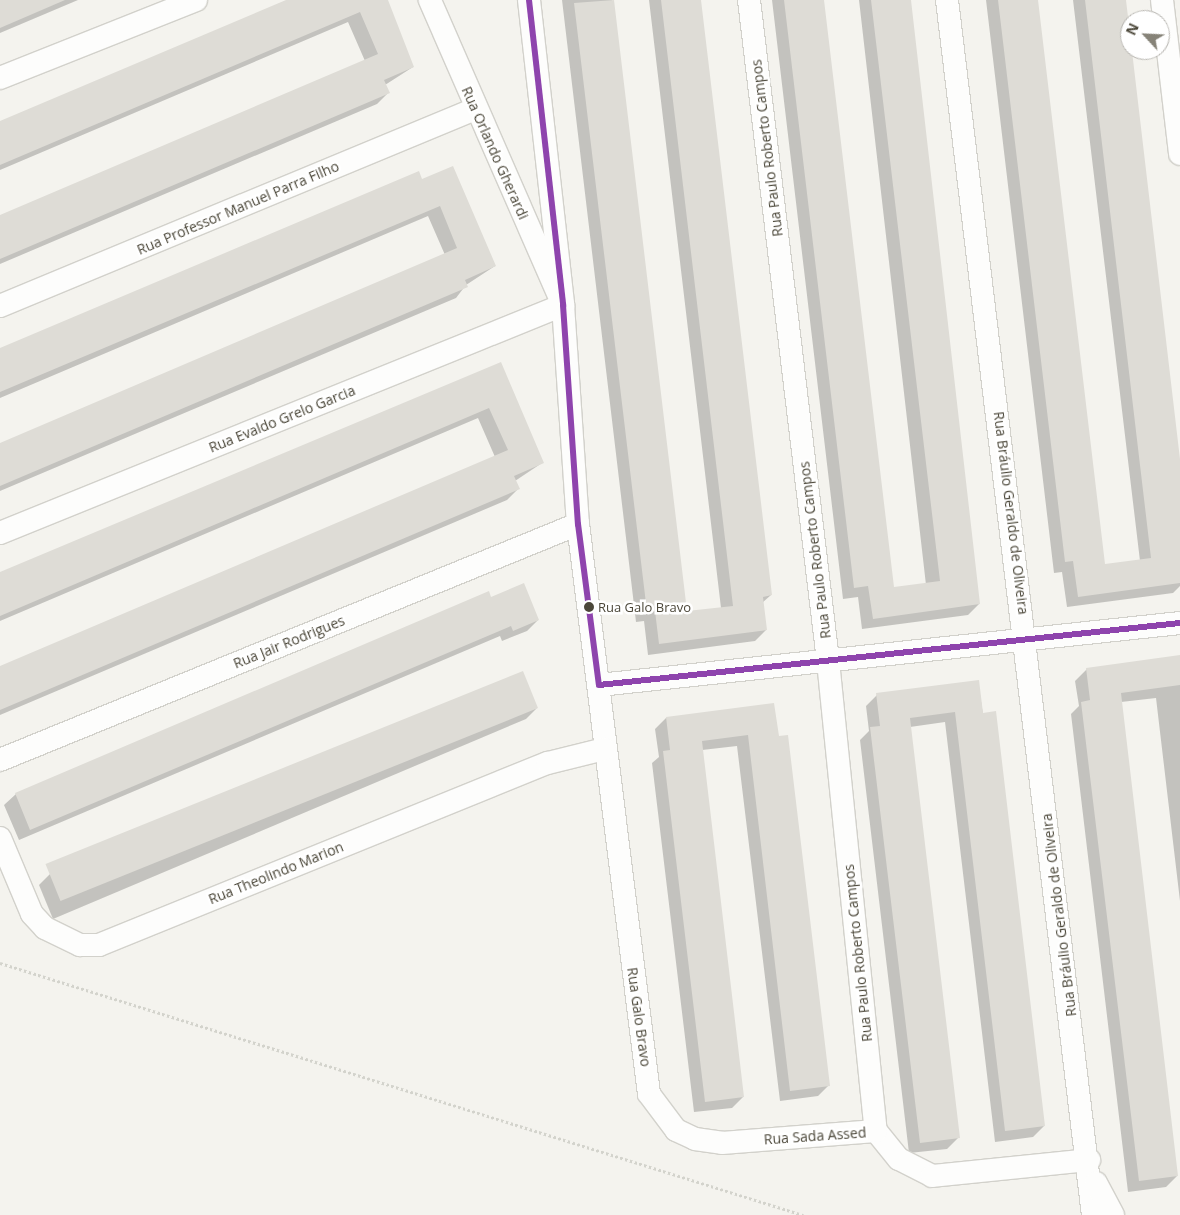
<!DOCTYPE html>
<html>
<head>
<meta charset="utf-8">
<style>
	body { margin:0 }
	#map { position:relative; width:1180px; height:1215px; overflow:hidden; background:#f4f3ee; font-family:"Open Sans",sans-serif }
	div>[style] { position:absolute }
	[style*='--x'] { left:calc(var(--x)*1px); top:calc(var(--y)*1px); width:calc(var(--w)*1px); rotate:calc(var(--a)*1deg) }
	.shadow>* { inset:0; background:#0003 }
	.building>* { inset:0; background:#dedcd6; transform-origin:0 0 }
	.path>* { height:3px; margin-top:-1.5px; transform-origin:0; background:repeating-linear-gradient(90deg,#d3d3cc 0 2.5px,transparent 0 5px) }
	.roads { filter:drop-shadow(1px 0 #d2d1cb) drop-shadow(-1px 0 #d2d1cb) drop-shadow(0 1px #d2d1cb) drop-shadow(0 -1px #d2d1cb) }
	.minor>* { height:22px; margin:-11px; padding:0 11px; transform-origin:11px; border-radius:11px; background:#fdfdfc }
	.bus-1>* { height:6px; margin:-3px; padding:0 3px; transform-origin:3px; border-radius:3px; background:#8e44ad }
	.dots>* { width:14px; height:14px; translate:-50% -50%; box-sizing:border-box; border:2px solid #fff; border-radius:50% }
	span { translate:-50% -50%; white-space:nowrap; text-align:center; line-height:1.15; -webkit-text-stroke:5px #fff; paint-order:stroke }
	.bus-label { font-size:13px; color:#4b4739 }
	.left { translate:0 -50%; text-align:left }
	.street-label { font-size:14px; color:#4b4739 }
	.north { position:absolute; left:1120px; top:10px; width:50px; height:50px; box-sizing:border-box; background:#fff; border:1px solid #b7b5b0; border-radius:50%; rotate:295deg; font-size:14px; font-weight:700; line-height:20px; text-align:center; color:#4b4739 }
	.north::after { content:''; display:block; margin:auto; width:18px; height:22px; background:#868378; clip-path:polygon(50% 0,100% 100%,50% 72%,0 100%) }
</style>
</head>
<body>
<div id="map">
	<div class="shadow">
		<i style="clip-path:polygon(0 0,78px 0,0 33px)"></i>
		<i style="clip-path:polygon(295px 0,384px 0,413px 67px,385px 85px,388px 93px,377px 104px,0 264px,0 216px,365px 61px,348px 22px,0 170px,0 124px)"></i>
		<i style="clip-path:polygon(562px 0,612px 0,686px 613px,721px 608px,649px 0,700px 0,771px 595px,762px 603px,766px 630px,755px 641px,648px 655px,644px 621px,636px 622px)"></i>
		<i style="clip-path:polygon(772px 0,823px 0,893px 589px,926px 585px,859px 0,909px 0,979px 604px,968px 615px,862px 629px,858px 597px,843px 599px)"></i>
		<i style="clip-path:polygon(986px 0,1037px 0,1104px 565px,1140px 561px,1073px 0,1124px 0,1180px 467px,1180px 586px,1173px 593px,1067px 607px,1062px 572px,1054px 573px)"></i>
		<i style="clip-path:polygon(422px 181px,495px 266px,466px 285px,456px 298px,0 491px,0 444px,445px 255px,428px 216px,0 398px,0 350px)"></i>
		<i style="clip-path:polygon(500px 364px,542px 463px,515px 481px,518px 489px,507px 500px,0 715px,0 668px,495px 457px,478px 418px,0 621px,0 574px)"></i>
		<i style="clip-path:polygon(491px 598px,538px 620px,527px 631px,502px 641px,500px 636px,19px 840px,4px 805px,16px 794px)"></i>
		<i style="clip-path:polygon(1180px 657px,1180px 901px,1156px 698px,1121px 702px,1177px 1176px,1166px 1187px,1128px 1192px,1071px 714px,1079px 706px,1075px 681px,1087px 669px)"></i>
		<i style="clip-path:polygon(978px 681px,1044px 1126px,1033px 1137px,995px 1142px,945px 722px,910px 727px,958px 1138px,947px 1149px,909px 1153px,860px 740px,869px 731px,866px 706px,877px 695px)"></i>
		<i style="clip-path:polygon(773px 704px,829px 1085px,818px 1096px,780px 1101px,737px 746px,702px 750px,743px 1097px,732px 1108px,694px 1112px,652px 763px,659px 757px,655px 729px,666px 718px)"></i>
		<i style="clip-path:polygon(537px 708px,526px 719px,53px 919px,39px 885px,50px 874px)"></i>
	</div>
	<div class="building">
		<i style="clip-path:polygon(0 0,65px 0,0 28px)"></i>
		<i style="clip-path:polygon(286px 0,388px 0,414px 67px,384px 80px,390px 93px,0 259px,0 215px,378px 54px,360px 12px,0 165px,0 121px)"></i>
		<i style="clip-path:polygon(614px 0,687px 611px,733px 606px,661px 0,701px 0,772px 595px,763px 597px,767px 630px,659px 644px,655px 611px,647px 612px,574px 3px)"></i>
		<i style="clip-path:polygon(784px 0,824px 0,894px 587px,940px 581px,871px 0,911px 0,980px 604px,873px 619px,868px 586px,854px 588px)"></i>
		<i style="clip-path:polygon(998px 0,1038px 0,1105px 564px,1151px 558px,1085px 0,1126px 0,1180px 459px,1180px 583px,1078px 597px,1073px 561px,1065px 562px)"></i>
		<i style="clip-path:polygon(453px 166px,496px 266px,465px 280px,468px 287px,0 486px,0 443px,457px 248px,440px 206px,0 392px,0 348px,419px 171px,422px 179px)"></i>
		<i style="clip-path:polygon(501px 362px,544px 463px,514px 476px,520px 489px,0 710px,0 666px,508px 450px,489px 408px,0 616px,0 572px)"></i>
		<i style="clip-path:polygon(524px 583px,539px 620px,513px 631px,511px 626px,30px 830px,15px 793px,489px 591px,491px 597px)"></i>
		<i style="clip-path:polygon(1180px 655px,1180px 685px,1121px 693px,1178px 1176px,1139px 1181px,1081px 702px,1090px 700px,1086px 668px)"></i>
		<i style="left:523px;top:671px;width:40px;height:515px;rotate:68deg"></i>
		<i style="clip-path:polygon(979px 680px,983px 713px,996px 711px,1045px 1126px,1005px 1131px,955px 712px,910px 718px,960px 1138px,920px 1143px,870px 727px,880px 726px,876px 693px)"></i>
		<i style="clip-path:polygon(774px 703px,779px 736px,788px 735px,830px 1086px,790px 1091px,748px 735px,702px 741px,744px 1097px,705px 1102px,663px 751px,670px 750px,666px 717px)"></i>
	</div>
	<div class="path">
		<i style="--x:0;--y:963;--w:842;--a:17.42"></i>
	</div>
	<div class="roads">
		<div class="minor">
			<i style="--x:529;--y:0;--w:307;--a:83.6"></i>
			<i style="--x:563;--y:305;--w:220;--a:86.1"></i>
			<i style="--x:578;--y:524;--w:574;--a:82.9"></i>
			<i style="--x:649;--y:1094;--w:45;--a:53.1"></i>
			<i style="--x:676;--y:1130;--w:21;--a:25"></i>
			<i style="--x:695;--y:1139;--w:27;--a:8"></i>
			<i style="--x:722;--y:1143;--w:154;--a:-4.5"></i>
			<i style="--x:876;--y:1131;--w:36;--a:51"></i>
			<i style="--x:899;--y:1159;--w:37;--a:27"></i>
			<i style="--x:932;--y:1176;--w:158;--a:-5.8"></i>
			<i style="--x:749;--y:0;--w:666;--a:83.18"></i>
			<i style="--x:828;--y:661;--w:472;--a:84.2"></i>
			<i style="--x:947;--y:0;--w:1224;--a:83.15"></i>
			<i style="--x:1162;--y:0;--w:155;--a:83.3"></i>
			<i style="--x:0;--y:78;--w:211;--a:-21.7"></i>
			<i style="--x:0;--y:306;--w:514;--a:-22.53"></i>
			<i style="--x:0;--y:533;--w:607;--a:-22.05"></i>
			<i style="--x:563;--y:305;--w:333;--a:-113.6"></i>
			<i style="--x:599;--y:685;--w:584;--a:-6.09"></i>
			<i style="--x:0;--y:760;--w:624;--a:-22.21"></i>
			<i style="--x:0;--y:838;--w:82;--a:67.2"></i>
			<i style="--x:32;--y:914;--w:19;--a:47"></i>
			<i style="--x:45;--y:928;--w:39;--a:26"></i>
			<i style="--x:80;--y:945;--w:19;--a:0"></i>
			<i style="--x:99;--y:945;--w:484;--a:-22.1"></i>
			<i style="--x:548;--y:763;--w:58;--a:-14"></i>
			<i style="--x:1096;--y:1183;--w:36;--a:62"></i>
		</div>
	</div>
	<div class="bus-1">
		<i style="--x:529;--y:0;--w:307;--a:83.6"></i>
		<i style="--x:563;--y:305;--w:220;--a:86.1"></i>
		<i style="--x:578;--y:524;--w:162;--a:82.6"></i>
		<i style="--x:599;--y:685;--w:584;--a:-6.09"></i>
	</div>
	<div class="dots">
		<i style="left:589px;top:607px;background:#4b4739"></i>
	</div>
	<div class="bus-label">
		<span class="left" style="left:598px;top:607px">Rua Galo Bravo</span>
	</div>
	<div class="street-label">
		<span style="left:767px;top:148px;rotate:-97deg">Rua Paulo Roberto Campos</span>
		<span style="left:495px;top:153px;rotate:66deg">Rua Orlando Gherardi</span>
		<span style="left:238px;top:208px;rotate:-23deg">Rua Professor Manuel Parra Filho</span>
		<span style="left:282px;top:419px;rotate:-22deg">Rua Evaldo Grelo Garcia</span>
		<span style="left:1011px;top:513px;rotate:83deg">Rua Bráulio Geraldo de Oliveira</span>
		<span style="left:815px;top:550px;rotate:-97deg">Rua Paulo Roberto Campos</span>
		<span style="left:289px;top:642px;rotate:-22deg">Rua Jair Rodrigues</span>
		<span style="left:276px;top:873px;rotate:-22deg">Rua Theolindo Marion</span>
		<span style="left:1059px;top:915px;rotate:-97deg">Rua Bráulio Geraldo de Oliveira</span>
		<span style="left:858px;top:953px;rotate:-96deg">Rua Paulo Roberto Campos</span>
		<span style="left:639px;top:1017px;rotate:82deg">Rua Galo Bravo</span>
		<span style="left:815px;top:1136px;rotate:-4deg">Rua Sada Assed</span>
	</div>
	<div class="north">N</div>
</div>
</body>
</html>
